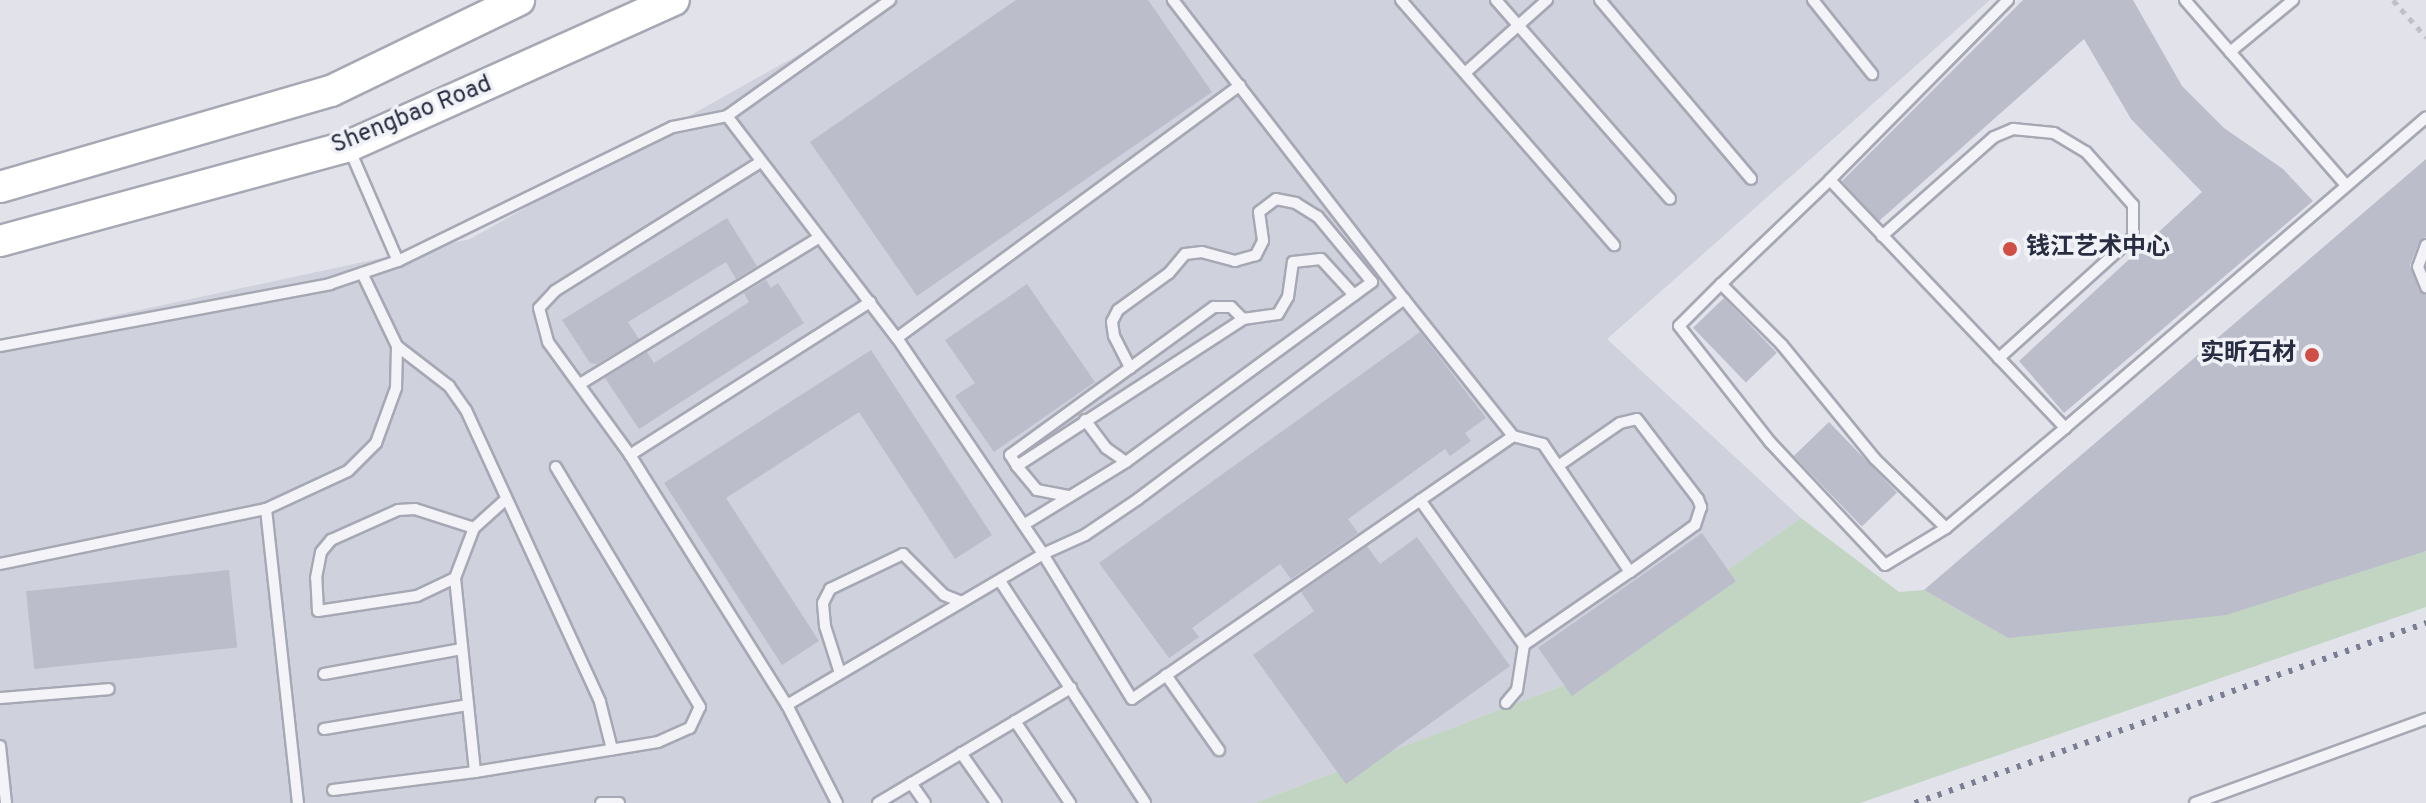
<!DOCTYPE html>
<html>
<head>
<meta charset="utf-8">
<style>
	body { margin:0 }
	#map { position:relative; width:2426px; height:803px; overflow:hidden; background:#e1e2ea; font-family:Overpass,"Noto Sans SC",sans-serif }
	div>[style] { position:absolute }
	[style*='--x'] { left:calc(var(--x)*1px); top:calc(var(--y)*1px); width:calc(var(--w)*1px); rotate:calc(var(--a)*1deg) }
	.built>* { inset:0; background:#cfd1dc }
	.green>* { inset:0; background:#c2d4c2 }
	.building>* { inset:0; background:#bbbdca; transform-origin:0 0 }
	.path>* { height:5px; margin-top:-2.5px; transform-origin:0; background:repeating-linear-gradient(90deg,#bfc0c8 0 6px,transparent 0 12px) }
	.roads { filter:drop-shadow(2px 0 #a6a8b4) drop-shadow(-2px 0 #a6a8b4) drop-shadow(0 2px #a6a8b4) drop-shadow(0 -2px #a6a8b4) }
	.lane>* { height:10px; margin:-5px; padding:0 5px; transform-origin:5px; border-radius:5px; background:#f4f4f8 }
	.secondary>* { height:30px; margin:-15px; padding:0 15px; transform-origin:15px; border-radius:15px; background:#fff }
	.rail>* { height:6px; margin-top:-3px; transform-origin:0; background:repeating-linear-gradient(90deg,#7a7e93 0 4px,transparent 0 12px) }
	.dots>* { width:22px; height:22px; translate:-50% -50%; box-sizing:border-box; border:4px solid #f0f2f7; border-radius:50% }
	span { translate:-50% -50%; white-space:nowrap; text-align:center; line-height:1.15; -webkit-text-stroke:7px #f0f2f7; paint-order:stroke }
	.street-label { font-size:24px; color:#292d41 }
	.poi-label { font-size:24px; color:#292d41; font-weight:700 }
	.left { translate:0 -50%; text-align:left }
	.right { translate:-100% -50%; text-align:right }
</style>
</head>
<body>
<div id="map">
	<div class="built">
		<i style="clip-path:polygon(882px 0,1990px 0,1607px 339px,1801px 518px,1565px 685px,1255px 803px,0 803px,0 340px,470px 239px,839px 32px)"></i>
	</div>
	<div class="green">
		<i style="clip-path:polygon(1801px 518px,1899px 592px,1924px 590px,2008px 638px,2426px 551px,2426px 607px,1860px 803px,1255px 803px,1565px 685px)"></i>
	</div>
	<div class="building">
		<i style="clip-path:polygon(1016px 0,1148px 0,1212px 92px,917px 296px,810px 142px)"></i>
		<i style="clip-path:polygon(2023px 0,2133px 0,2182px 86px,2224px 128px,2283px 169px,2313px 201px,2064px 413px,2019px 361px,2202px 192px,2131px 119px,2084px 39px,1879px 221px,1842px 181px)"></i>
		<i style="clip-path:polygon(2426px 159px,2426px 237px,2419px 242px,2410px 265px,2419px 290px,2426px 295px,2426px 551px,2226px 615px,2008px 638px,1924px 590px)"></i>
		<i style="clip-path:polygon(727px 218px,757px 266px,736px 279px,726px 262px,628px 322px,639px 339px,597px 364px,590px 363px,562px 320px)"></i>
		<i style="clip-path:polygon(766px 280px,771px 288px,778px 283px,804px 323px,639px 429px,605px 378px,647px 352px,654px 363px,749px 302px,744px 293px)"></i>
		<i style="clip-path:polygon(1027px 284px,1095px 382px,994px 452px,955px 396px,975px 383px,945px 340px)"></i>
		<i style="left:1724px;top:298px;width:76px;height:43px;rotate:46deg"></i>
		<i style="clip-path:polygon(1420px 332px,1486px 418px,1465px 433px,1471px 441px,1450px 456px,1445px 449px,1348px 519px,1358px 533px,1291px 579px,1280px 564px,1192px 628px,1199px 637px,1169px 658px,1099px 563px)"></i>
		<i style="clip-path:polygon(871px 350px,992px 535px,955px 559px,859px 412px,726px 498px,819px 641px,782px 665px,664px 483px)"></i>
		<i style="left:1829px;top:422px;width:98px;height:49px;rotate:46deg"></i>
		<i style="left:1702px;top:533px;width:59px;height:200px;rotate:55deg"></i>
		<i style="clip-path:polygon(1417px 537px,1510px 666px,1346px 784px,1253px 655px,1314px 611px,1301px 592px,1367px 546px,1380px 564px)"></i>
		<i style="left:229px;top:570px;width:78px;height:204px;rotate:84deg"></i>
	</div>
	<div class="path">
		<i style="--x:2393;--y:0;--w:50;--a:48.3"></i>
	</div>
	<div class="roads">
		<div class="lane">
			<i style="--x:1401;--y:0;--w:325;--a:49"></i>
			<i style="--x:1496;--y:0;--w:264;--a:48.8"></i>
			<i style="--x:1600;--y:0;--w:234;--a:49.8"></i>
			<i style="--x:1813;--y:0;--w:95;--a:51.4"></i>
			<i style="--x:2008;--y:0;--w:253;--a:134.7"></i>
			<i style="--x:1830;--y:180;--w:342;--a:46.5"></i>
			<i style="--x:2065;--y:428;--w:476;--a:-40.7"></i>
			<i style="--x:2185;--y:0;--w:245;--a:49"></i>
			<i style="--x:2230;--y:52;--w:82;--a:-39.5"></i>
			<i style="--x:1465;--y:73;--w:110;--a:-41.7"></i>
			<i style="--x:727;--y:116;--w:280;--a:52.6"></i>
			<i style="--x:897;--y:338;--w:261;--a:55.9"></i>
			<i style="--x:1043;--y:554;--w:46;--a:-24.3"></i>
			<i style="--x:1085;--y:535;--w:64;--a:-34.2"></i>
			<i style="--x:1138;--y:499;--w:333;--a:-36.9"></i>
			<i style="--x:1404;--y:299;--w:378;--a:-127.7"></i>
			<i style="--x:349;--y:148;--w:123;--a:66.6"></i>
			<i style="--x:759;--y:163;--w:241;--a:147.9"></i>
			<i style="--x:555;--y:291;--w:23;--a:133"></i>
			<i style="--x:539;--y:308;--w:35;--a:75"></i>
			<i style="--x:548;--y:342;--w:140;--a:54"></i>
			<i style="--x:630;--y:455;--w:295;--a:57.9"></i>
			<i style="--x:787;--y:705;--w:297;--a:-30.5"></i>
			<i style="--x:1043;--y:554;--w:170;--a:58.5"></i>
			<i style="--x:1132;--y:699;--w:463;--a:-34.6"></i>
			<i style="--x:1513;--y:436;--w:175;--a:-128.5"></i>
			<i style="--x:1830;--y:180;--w:151;--a:136.3"></i>
			<i style="--x:1721;--y:284;--w:86;--a:45"></i>
			<i style="--x:1782;--y:345;--w:147;--a:50.8"></i>
			<i style="--x:1875;--y:459;--w:99;--a:44.2"></i>
			<i style="--x:1946;--y:528;--w:155;--a:-40"></i>
			<i style="--x:1882;--y:236;--w:149;--a:-41.5"></i>
			<i style="--x:1994;--y:137;--w:21;--a:-23"></i>
			<i style="--x:2013;--y:129;--w:41;--a:5.6"></i>
			<i style="--x:2054;--y:133;--w:37;--a:31"></i>
			<i style="--x:2086;--y:152;--w:71;--a:48.4"></i>
			<i style="--x:2133;--y:205;--w:32;--a:90"></i>
			<i style="--x:2133;--y:237;--w:181;--a:137.9"></i>
			<i style="--x:2426;--y:245;--w:23;--a:110"></i>
			<i style="--x:2418;--y:267;--w:22;--a:68"></i>
			<i style="--x:1721;--y:284;--w:59;--a:135"></i>
			<i style="--x:1679;--y:326;--w:147;--a:51.9"></i>
			<i style="--x:1770;--y:442;--w:168;--a:46.9"></i>
			<i style="--x:1885;--y:565;--w:71;--a:-31.2"></i>
			<i style="--x:897;--y:338;--w:426;--a:-36.4"></i>
			<i style="--x:0;--y:346;--w:336;--a:-10.6"></i>
			<i style="--x:330;--y:284;--w:72;--a:-18.7"></i>
			<i style="--x:398;--y:261;--w:306;--a:-26"></i>
			<i style="--x:673;--y:127;--w:55;--a:-11.5"></i>
			<i style="--x:727;--y:116;--w:200;--a:-35.4"></i>
			<i style="--x:397;--y:346;--w:66;--a:37.6"></i>
			<i style="--x:449;--y:386;--w:29;--a:55"></i>
			<i style="--x:466;--y:410;--w:321;--a:65.3"></i>
			<i style="--x:600;--y:702;--w:49;--a:75.7"></i>
			<i style="--x:580;--y:384;--w:278;--a:-31.5"></i>
			<i style="--x:1085;--y:420;--w:35;--a:53"></i>
			<i style="--x:1106;--y:448;--w:24;--a:35"></i>
			<i style="--x:630;--y:455;--w:285;--a:-32.5"></i>
			<i style="--x:1017;--y:466;--w:13;--a:-122"></i>
			<i style="--x:1010;--y:455;--w:252;--a:-36"></i>
			<i style="--x:1214;--y:307;--w:17;--a:0"></i>
			<i style="--x:1231;--y:307;--w:17;--a:45"></i>
			<i style="--x:1558;--y:466;--w:75;--a:-34.7"></i>
			<i style="--x:1620;--y:423;--w:17;--a:-13"></i>
			<i style="--x:1637;--y:419;--w:101;--a:52.7"></i>
			<i style="--x:1698;--y:499;--w:9;--a:69"></i>
			<i style="--x:1701;--y:507;--w:19;--a:108"></i>
			<i style="--x:1695;--y:525;--w:80;--a:144.1"></i>
			<i style="--x:1068;--y:496;--w:32;--a:-169"></i>
			<i style="--x:1037;--y:490;--w:31;--a:-130"></i>
			<i style="--x:1017;--y:466;--w:270;--a:-33"></i>
			<i style="--x:1243;--y:319;--w:35;--a:-8"></i>
			<i style="--x:1278;--y:314;--w:20;--a:-60"></i>
			<i style="--x:1288;--y:297;--w:35;--a:-82"></i>
			<i style="--x:1293;--y:262;--w:28;--a:-6"></i>
			<i style="--x:1321;--y:259;--w:49;--a:47.5"></i>
			<i style="--x:1420;--y:500;--w:178;--a:54.4"></i>
			<i style="--x:504;--y:501;--w:40;--a:138"></i>
			<i style="--x:474;--y:528;--w:53;--a:110.8"></i>
			<i style="--x:455;--y:578;--w:195;--a:84.1"></i>
			<i style="--x:475;--y:772;--w:185;--a:-9.3"></i>
			<i style="--x:658;--y:742;--w:35;--a:-24"></i>
			<i style="--x:690;--y:728;--w:23;--a:-65"></i>
			<i style="--x:700;--y:707;--w:280;--a:-121"></i>
			<i style="--x:266;--y:509;--w:296;--a:83.8"></i>
			<i style="--x:1025;--y:524;--w:119;--a:-31.5"></i>
			<i style="--x:1126;--y:462;--w:305;--a:-36.2"></i>
			<i style="--x:1372;--y:282;--w:85;--a:-129.7"></i>
			<i style="--x:1318;--y:217;--w:26;--a:-148"></i>
			<i style="--x:1296;--y:203;--w:20;--a:-169"></i>
			<i style="--x:1276;--y:199;--w:21;--a:143"></i>
			<i style="--x:1259;--y:212;--w:29;--a:82"></i>
			<i style="--x:1263;--y:241;--w:16;--a:117"></i>
			<i style="--x:1256;--y:255;--w:22;--a:164"></i>
			<i style="--x:1235;--y:261;--w:34;--a:-165"></i>
			<i style="--x:1202;--y:252;--w:17;--a:173"></i>
			<i style="--x:1185;--y:254;--w:25;--a:130"></i>
			<i style="--x:1169;--y:273;--w:63;--a:144"></i>
			<i style="--x:1118;--y:310;--w:13;--a:117"></i>
			<i style="--x:1112;--y:322;--w:14;--a:82"></i>
			<i style="--x:1114;--y:336;--w:36;--a:63"></i>
			<i style="--x:0;--y:564;--w:272;--a:-11.7"></i>
			<i style="--x:266;--y:509;--w:90;--a:-24.9"></i>
			<i style="--x:348;--y:471;--w:40;--a:-45"></i>
			<i style="--x:376;--y:443;--w:59;--a:-70"></i>
			<i style="--x:396;--y:388;--w:42;--a:-88.6"></i>
			<i style="--x:397;--y:346;--w:81;--a:-115.6"></i>
			<i style="--x:455;--y:578;--w:42;--a:154.7"></i>
			<i style="--x:417;--y:596;--w:100;--a:171.4"></i>
			<i style="--x:318;--y:611;--w:33;--a:-93"></i>
			<i style="--x:316;--y:578;--w:26;--a:-79"></i>
			<i style="--x:321;--y:552;--w:16;--a:-50"></i>
			<i style="--x:331;--y:540;--w:73;--a:-24.1"></i>
			<i style="--x:398;--y:510;--w:17;--a:-3"></i>
			<i style="--x:415;--y:509;--w:62;--a:17.9"></i>
			<i style="--x:1000;--y:581;--w:265;--a:56.8"></i>
			<i style="--x:839;--y:670;--w:46;--a:-107.7"></i>
			<i style="--x:825;--y:626;--w:23;--a:-95"></i>
			<i style="--x:823;--y:603;--w:16;--a:-63"></i>
			<i style="--x:830;--y:589;--w:81;--a:-25.6"></i>
			<i style="--x:903;--y:554;--w:58;--a:45"></i>
			<i style="--x:944;--y:595;--w:19;--a:21"></i>
			<i style="--x:324;--y:674;--w:140;--a:-10.3"></i>
			<i style="--x:1166;--y:675;--w:92;--a:54.8"></i>
			<i style="--x:0;--y:698;--w:109;--a:-4.7"></i>
			<i style="--x:1506;--y:703;--w:17;--a:-50"></i>
			<i style="--x:1517;--y:690;--w:46;--a:-81.2"></i>
			<i style="--x:1524;--y:645;--w:129;--a:-34.6"></i>
			<i style="--x:1630;--y:572;--w:155;--a:-124.2"></i>
			<i style="--x:1543;--y:444;--w:31;--a:-165"></i>
			<i style="--x:787;--y:705;--w:110;--a:63"></i>
			<i style="--x:1015;--y:721;--w:99;--a:56.1"></i>
			<i style="--x:324;--y:729;--w:145;--a:-9.5"></i>
			<i style="--x:0;--y:746;--w:57;--a:84"></i>
			<i style="--x:961;--y:753;--w:61;--a:55"></i>
			<i style="--x:911;--y:783;--w:24;--a:55"></i>
			<i style="--x:333;--y:790;--w:143;--a:-7.2"></i>
			<i style="--x:601;--y:803;--w:18;--a:0"></i>
			<i style="--x:878;--y:803;--w:225;--a:-30.8"></i>
			<i style="--x:2195;--y:803;--w:246;--a:-20"></i>
		</div>
		<div class="secondary">
			<i style="--x:0;--y:187;--w:345;--a:-16.2"></i>
			<i style="--x:331;--y:91;--w:209;--a:-25.8"></i>
			<i style="--x:0;--y:241;--w:362;--a:-15.2"></i>
			<i style="--x:349;--y:146;--w:356;--a:-24.2"></i>
		</div>
	</div>
	<div class="rail">
		<i style="--x:1915;--y:803;--w:542;--a:-19.4"></i>
	</div>
	<div class="dots">
		<i style="left:2010px;top:249px;background:#cf4e45"></i>
		<i style="left:2312px;top:355px;background:#cf4e45"></i>
	</div>
	<div class="street-label">
		<span style="left:412px;top:116px;rotate:-22deg">Shengbao Road</span>
	</div>
	<div class="poi-label">
		<span class="left" style="left:2026px;top:249px">钱江艺术中心</span>
		<span class="right" style="left:2296px;top:355px">实昕石材</span>
	</div>
</div>
</body>
</html>
